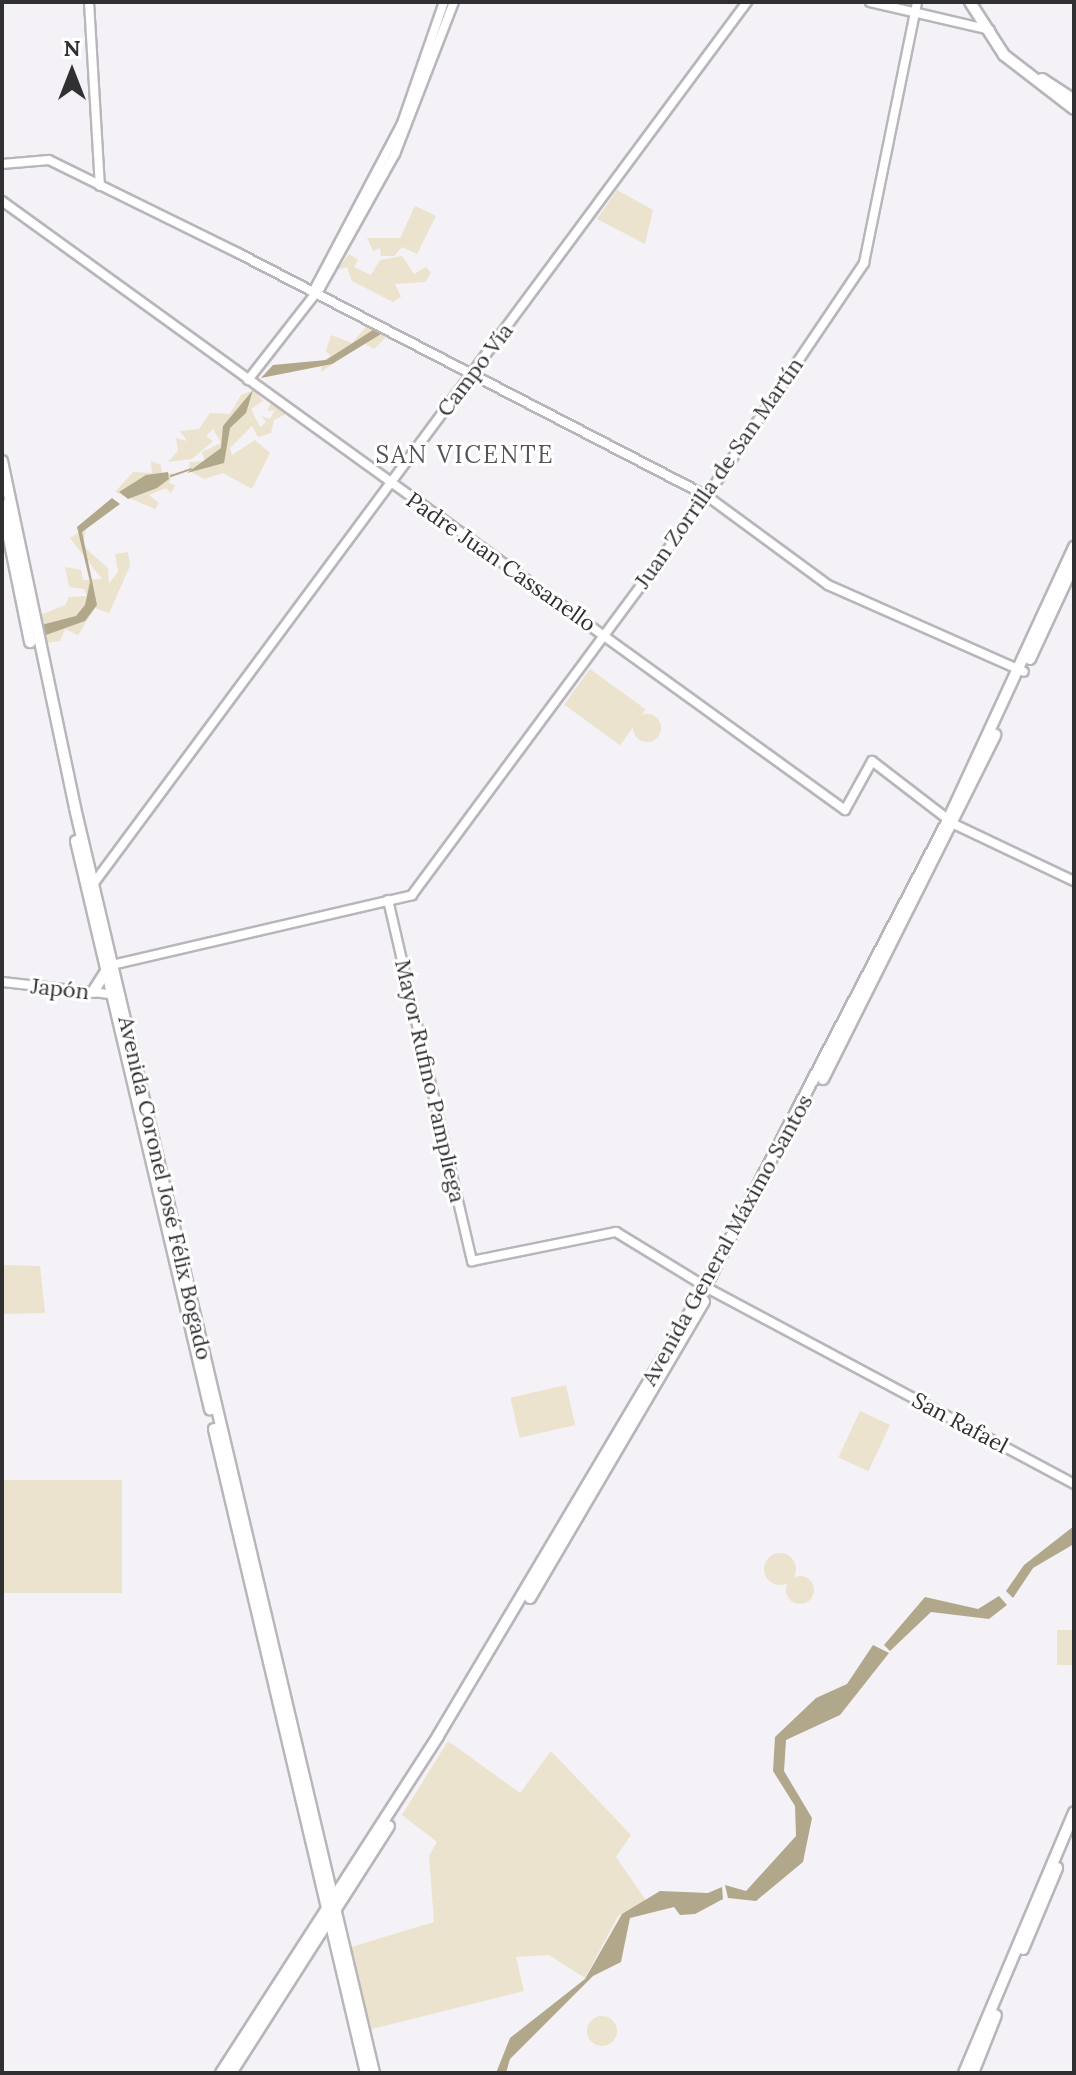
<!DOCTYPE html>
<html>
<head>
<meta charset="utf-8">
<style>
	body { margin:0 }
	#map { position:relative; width:1076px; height:2075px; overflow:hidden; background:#f4f2f6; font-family:Lora,serif }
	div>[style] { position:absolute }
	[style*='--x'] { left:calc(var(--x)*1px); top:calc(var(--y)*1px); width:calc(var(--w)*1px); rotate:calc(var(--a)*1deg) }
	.green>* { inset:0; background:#ebe3cd; transform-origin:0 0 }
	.round { border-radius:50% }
	.water>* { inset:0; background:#b1a78b }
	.stream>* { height:2px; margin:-1px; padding:0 1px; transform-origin:1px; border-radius:1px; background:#b1a78b }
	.roads { filter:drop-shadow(2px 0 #b8b6ba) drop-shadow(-2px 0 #b8b6ba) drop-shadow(0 2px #b8b6ba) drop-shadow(0 -2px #b8b6ba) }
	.tertiary>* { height:8px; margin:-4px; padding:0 4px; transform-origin:4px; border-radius:4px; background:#fff }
	.primary>* { height:10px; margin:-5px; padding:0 5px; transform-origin:5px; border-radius:5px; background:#fff }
	.trunk>* { height:10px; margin:-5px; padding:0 5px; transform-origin:5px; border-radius:5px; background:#fff }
	span { translate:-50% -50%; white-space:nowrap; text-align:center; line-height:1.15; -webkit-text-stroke:6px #fff; paint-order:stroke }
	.street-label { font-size:22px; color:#302f31 }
	.neighbourhood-label { font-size:24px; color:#555357; letter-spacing:2px }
	.frame { position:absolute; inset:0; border:4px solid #302f31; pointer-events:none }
	.north { position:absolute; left:32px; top:32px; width:80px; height:80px; -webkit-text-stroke:6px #fff; paint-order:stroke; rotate:0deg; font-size:22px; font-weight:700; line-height:32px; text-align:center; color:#302f31 }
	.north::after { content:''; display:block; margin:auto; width:28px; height:36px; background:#302f31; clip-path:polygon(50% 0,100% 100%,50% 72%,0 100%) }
</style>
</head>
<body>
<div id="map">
	<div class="green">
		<i style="clip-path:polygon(617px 190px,653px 210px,645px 244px,597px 219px)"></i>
		<i style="clip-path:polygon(415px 206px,436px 216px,417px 254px,402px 247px,394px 256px,381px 256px,380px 248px,373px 251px,367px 238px,400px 238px)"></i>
		<i style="clip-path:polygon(349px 254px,358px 260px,354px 267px,371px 275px,380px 260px,402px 256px,414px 274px,426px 267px,431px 273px,425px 282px,395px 284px,401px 297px,393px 302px,352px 281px,347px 267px,337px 270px)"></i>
		<i style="clip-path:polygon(368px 324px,386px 337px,374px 349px,364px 343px,321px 372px,322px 361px,331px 356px,326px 351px,331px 335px,352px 343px)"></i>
		<i style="clip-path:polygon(254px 390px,263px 401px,251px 409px,260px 427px,266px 422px,261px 416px,270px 419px,275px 410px,267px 411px,272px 401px,288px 413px,274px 420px,271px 433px,258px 437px,252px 426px,230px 448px,232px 455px,255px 440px,270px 453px,252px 489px,223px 473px,204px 479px,190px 471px,189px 462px,205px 461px,202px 452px,221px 443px,213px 429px,206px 436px,213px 441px,192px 459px,168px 462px,178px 451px,176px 438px,187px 441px,180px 431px,199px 429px,210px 413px,230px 414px,241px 395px)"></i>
		<i style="clip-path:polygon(151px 461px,161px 465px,162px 474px,173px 473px,169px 483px,175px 485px,171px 493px,166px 488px,149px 495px,159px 503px,155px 509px,115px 492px,133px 472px,152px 473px)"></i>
		<i style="clip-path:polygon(86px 528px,83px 546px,108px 568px,109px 583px,118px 572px,115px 554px,128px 552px,130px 566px,109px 613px,95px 608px,78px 635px,65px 629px,60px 641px,45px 643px,36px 617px,65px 605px,69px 597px,87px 596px,84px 589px,69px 587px,65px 567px,81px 570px,83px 580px,102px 579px,70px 538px)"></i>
		<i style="left:590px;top:669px;width:69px;height:44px;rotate:36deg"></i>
		<i class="round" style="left:633px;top:714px;width:28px;height:28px"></i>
		<i style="clip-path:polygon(2px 1265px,40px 1266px,45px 1313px,2px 1314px)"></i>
		<i style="left:566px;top:1385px;width:41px;height:57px;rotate:77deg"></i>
		<i style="left:860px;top:1411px;width:33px;height:51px;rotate:25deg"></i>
		<i style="left:2px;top:1480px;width:120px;height:113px"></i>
		<i class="round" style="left:764px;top:1553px;width:32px;height:32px"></i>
		<i class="round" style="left:786px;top:1576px;width:28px;height:28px"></i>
		<i style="left:1057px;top:1630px;width:17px;height:35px"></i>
		<i style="clip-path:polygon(448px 1741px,520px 1793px,551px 1751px,631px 1835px,616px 1857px,647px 1902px,618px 1916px,585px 1978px,549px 1955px,516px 1957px,524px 1991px,368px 2030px,348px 1948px,434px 1922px,429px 1856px,437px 1842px,402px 1815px)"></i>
		<i class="round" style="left:587px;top:2016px;width:30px;height:30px"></i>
	</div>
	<div class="water">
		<i style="clip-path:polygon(373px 330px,381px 334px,332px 364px,261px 378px,273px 365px,326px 360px)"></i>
		<i style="clip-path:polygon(253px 390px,246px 413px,230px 428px,224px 463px,187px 473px,221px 448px,223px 426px)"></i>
		<i style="clip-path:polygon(168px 472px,169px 479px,157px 488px,128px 499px,119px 492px,146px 475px)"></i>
		<i style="clip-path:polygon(112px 498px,120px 504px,82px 532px,97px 605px,85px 621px,43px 636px,41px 625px,76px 616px,85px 605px,90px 582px,77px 527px)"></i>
		<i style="clip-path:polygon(1074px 1526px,1074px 1544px,1033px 1568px,1013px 1598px,1006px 1591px,1024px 1565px)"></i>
		<i style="clip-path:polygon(999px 1596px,1007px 1605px,989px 1619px,931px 1612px,890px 1651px,884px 1645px,925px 1597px,978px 1609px)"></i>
		<i style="clip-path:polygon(873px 1645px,889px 1653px,840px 1715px,786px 1740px,784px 1771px,812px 1818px,803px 1862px,756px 1901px,728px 1898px,725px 1885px,746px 1891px,796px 1836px,795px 1806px,773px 1771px,775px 1737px,816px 1698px,847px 1684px)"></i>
		<i style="clip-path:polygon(722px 1887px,723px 1899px,695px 1914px,680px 1915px,674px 1907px,630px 1918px,621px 1962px,593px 1976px,510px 2059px,506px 2073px,496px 2073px,510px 2038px,585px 1979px,622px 1914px,660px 1891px,708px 1893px)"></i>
	</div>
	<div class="stream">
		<i style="--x:171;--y:476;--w:21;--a:-19"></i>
	</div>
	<div class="roads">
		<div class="tertiary">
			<i style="--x:89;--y:2;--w:184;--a:86.6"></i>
			<i style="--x:870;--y:2;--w:123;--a:13.1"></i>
			<i style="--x:2;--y:164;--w:47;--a:-4.9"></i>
			<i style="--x:49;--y:160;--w:211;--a:26.2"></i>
			<i style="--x:238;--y:253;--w:528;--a:27.39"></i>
			<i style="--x:707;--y:496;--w:150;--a:36.3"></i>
			<i style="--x:828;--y:585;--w:214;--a:23.9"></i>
			<i style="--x:2;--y:201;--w:1040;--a:35.85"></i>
			<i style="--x:845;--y:810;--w:56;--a:-61.1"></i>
			<i style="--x:872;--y:761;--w:103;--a:37.5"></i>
			<i style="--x:954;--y:824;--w:133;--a:25.4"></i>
			<i style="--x:313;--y:292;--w:191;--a:-62.2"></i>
			<i style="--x:402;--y:123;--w:128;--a:-70.9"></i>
			<i style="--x:248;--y:380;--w:117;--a:-52"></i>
			<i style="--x:320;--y:288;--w:154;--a:-60.8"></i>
			<i style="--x:395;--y:154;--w:163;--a:-68.8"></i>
			<i style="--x:91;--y:887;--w:1102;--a:-53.45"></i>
			<i style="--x:388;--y:900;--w:371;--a:76.9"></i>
			<i style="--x:472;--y:1261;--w:147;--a:-11.4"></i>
			<i style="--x:616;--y:1232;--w:111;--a:31.4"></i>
			<i style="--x:711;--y:1290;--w:412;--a:28.1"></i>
			<i style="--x:112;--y:965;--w:308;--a:-13.1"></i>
			<i style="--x:412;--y:895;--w:496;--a:-53.5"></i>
			<i style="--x:707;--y:496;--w:281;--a:-56"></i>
			<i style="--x:864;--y:263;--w:266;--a:-78.5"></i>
			<i style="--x:2;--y:982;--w:116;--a:6.4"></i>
		</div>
		<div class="primary">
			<i style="--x:2;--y:461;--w:355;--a:78.1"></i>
			<i style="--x:75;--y:808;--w:1300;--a:76.7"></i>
			<i style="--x:2;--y:504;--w:141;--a:78.5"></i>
			<i style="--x:1030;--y:659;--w:105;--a:-65.1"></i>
			<i style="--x:76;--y:841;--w:584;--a:76.73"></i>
			<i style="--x:93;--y:992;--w:22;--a:-58"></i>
			<i style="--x:823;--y:1079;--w:385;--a:-63.4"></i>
			<i style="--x:214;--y:1429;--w:662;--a:76.72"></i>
			<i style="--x:530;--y:1598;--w:344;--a:-59.6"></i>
			<i style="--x:1023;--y:1949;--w:88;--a:-67.2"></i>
			<i style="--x:221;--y:2073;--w:401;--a:-57.2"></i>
			<i style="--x:438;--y:1736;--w:522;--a:-59.26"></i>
			<i style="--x:705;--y:1287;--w:526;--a:-62.51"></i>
			<i style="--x:948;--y:820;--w:301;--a:-65.2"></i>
			<i style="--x:231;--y:2073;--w:293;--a:-57.4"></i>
			<i style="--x:964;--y:2073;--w:283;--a:-67.1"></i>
			<i style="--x:973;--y:2073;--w:62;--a:-68.4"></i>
		</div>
		<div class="trunk">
			<i style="--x:970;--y:2;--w:63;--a:57.3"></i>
			<i style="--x:1004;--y:55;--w:88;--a:37.6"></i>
			<i style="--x:1042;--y:79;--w:38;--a:33"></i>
		</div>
	</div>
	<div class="street-label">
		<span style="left:475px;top:370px;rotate:-53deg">Campo Vía</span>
		<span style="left:719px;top:473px;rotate:-55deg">Juan Zorrilla de San Martín</span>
		<span style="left:501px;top:562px;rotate:35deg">Padre Juan Cassanello</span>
		<span style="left:60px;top:989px;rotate:6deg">Japón</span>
		<span style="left:430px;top:1081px;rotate:77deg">Mayor Rufino Pampliega</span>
		<span style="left:165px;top:1188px;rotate:77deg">Avenida Coronel José Félix Bogado</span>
		<span style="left:727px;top:1240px;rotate:-61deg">Avenida General Máximo Santos</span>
		<span style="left:960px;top:1423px;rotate:28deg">San Rafael</span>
	</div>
	<div class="neighbourhood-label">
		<span style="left:465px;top:455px">SAN VICENTE</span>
	</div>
	<div class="frame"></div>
	<div class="north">N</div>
</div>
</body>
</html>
